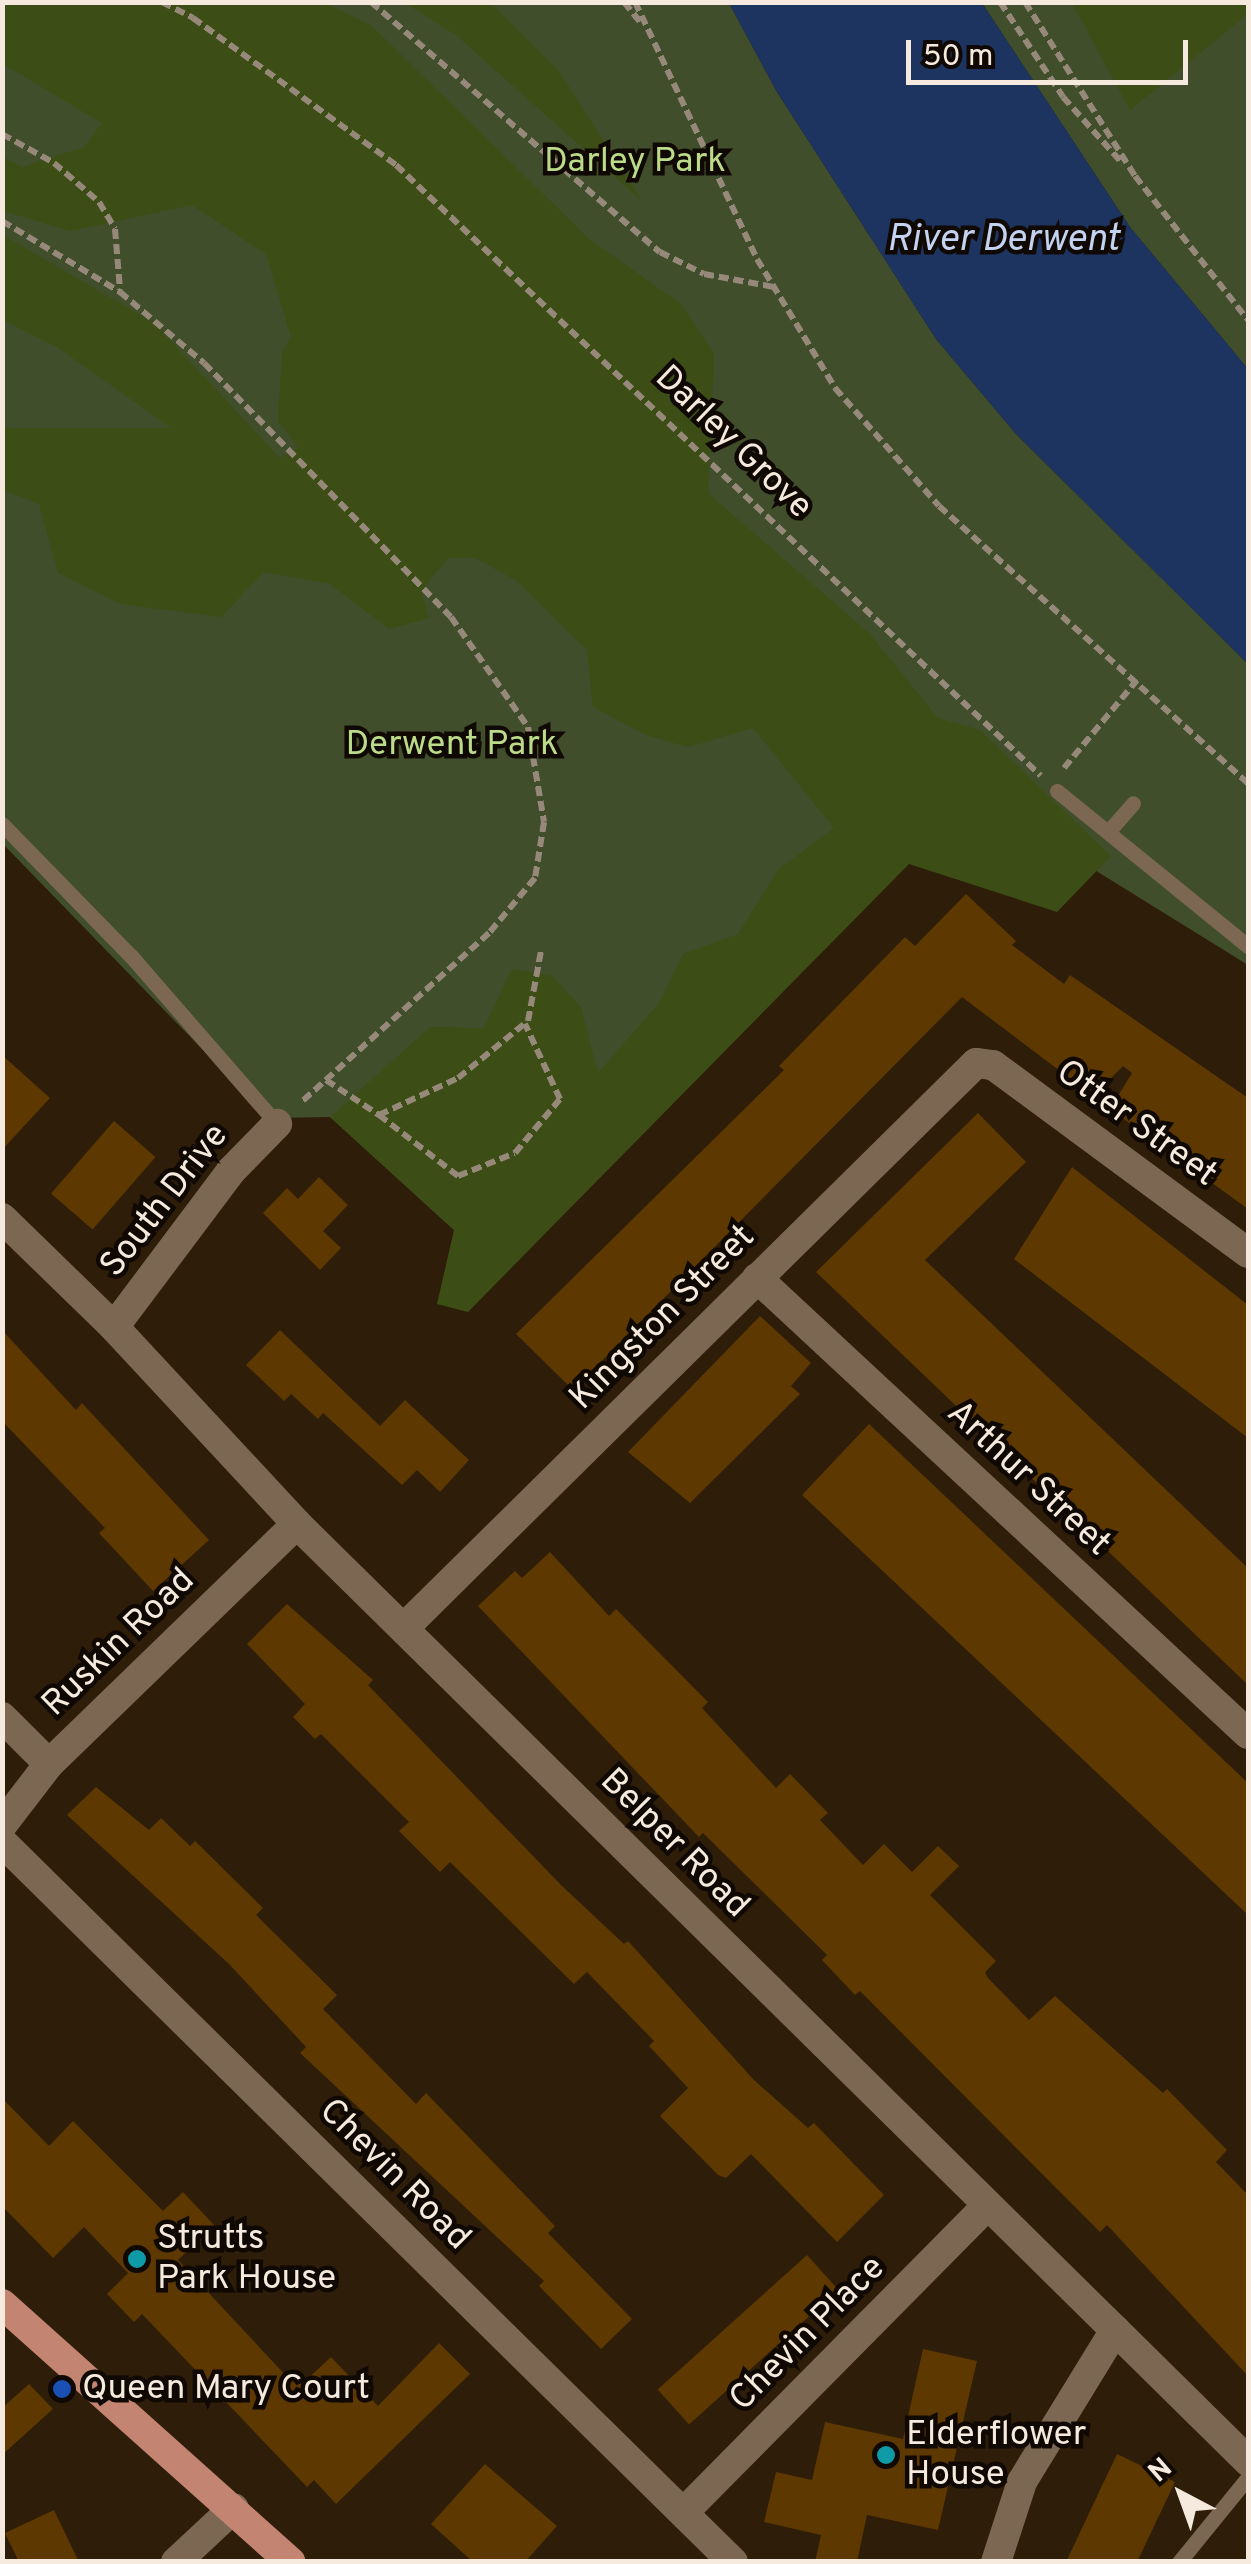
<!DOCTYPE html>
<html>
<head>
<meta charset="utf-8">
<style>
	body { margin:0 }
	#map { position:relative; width:1251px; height:2564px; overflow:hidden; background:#2e1d09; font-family:Overpass,sans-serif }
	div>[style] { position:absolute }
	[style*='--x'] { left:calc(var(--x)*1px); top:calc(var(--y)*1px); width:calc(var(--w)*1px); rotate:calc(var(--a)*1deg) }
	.green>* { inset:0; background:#404e2b }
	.forest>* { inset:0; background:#3c4e16 }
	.water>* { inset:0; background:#1d3460 }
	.building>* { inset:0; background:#5d3800; transform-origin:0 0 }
	.path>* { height:6px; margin-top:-3px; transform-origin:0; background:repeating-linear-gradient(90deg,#978979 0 10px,transparent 0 15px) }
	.lane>* { height:15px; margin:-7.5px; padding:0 7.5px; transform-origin:7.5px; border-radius:7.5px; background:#7c6852 }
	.street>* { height:30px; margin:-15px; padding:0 15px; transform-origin:15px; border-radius:15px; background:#7c6852 }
	.primary>* { height:30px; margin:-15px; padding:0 15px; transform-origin:15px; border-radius:15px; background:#c38572 }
	.dots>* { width:28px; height:28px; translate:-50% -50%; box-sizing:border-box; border:5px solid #100903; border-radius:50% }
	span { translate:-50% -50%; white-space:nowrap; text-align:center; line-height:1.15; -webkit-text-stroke:9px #100903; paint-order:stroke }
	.park-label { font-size:35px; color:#bbdb88 }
	.street-label { font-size:35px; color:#f5eadd }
	.poi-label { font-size:35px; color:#f5eadd }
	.left { translate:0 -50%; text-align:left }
	.water-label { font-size:38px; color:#c2d2f0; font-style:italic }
	.frame { position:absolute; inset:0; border:5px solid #f5eadd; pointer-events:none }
	.north { position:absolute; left:1131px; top:2444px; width:100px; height:100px; -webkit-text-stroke:8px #100903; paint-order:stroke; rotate:319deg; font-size:28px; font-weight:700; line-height:40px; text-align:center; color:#f5eadd }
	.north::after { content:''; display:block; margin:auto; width:35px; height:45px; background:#f5eadd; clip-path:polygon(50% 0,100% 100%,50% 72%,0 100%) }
	.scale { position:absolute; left:906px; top:40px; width:282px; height:45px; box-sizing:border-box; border:5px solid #f5eadd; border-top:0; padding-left:12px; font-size:30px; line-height:35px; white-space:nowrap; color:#f5eadd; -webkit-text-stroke:8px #100903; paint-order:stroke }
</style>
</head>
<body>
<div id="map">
	<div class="green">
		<i style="clip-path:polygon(3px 3px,729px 3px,777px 92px,936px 339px,1016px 434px,1248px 664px,1248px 965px,972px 794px,487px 1260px,330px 1117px,269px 1118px,3px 844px)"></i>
		<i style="clip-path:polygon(982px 3px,1248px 3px,1248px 369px,1130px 227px)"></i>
	</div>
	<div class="forest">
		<i style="clip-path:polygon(3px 2px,325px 3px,371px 25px,588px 238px,681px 304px,714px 353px,708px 493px,870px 634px,938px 718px,980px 730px,1111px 856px,1057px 912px,909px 864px,468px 1312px,437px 1304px,454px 1230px,330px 1117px,430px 1027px,484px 1028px,512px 969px,552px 976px,581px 1007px,598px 1073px,659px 1003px,683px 954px,738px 934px,778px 870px,834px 828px,753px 728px,688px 747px,646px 735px,593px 707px,587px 650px,517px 581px,475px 558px,448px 558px,421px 591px,429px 618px,389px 629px,330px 584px,264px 572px,221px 617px,121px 604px,58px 573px,39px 504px,3px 490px,3px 428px,171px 428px,57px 347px,3px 320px,3px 235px,154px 323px,280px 458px,298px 447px,278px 421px,282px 353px,291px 337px,266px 254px,192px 205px,70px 231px,3px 211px,3px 157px,22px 167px,84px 147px,102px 123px,3px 64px)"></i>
		<i style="clip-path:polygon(405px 3px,491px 3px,559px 71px,642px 201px,456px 35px)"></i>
		<i style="clip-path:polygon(1072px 3px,1248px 3px,1248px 14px,1130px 110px)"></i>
	</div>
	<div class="water">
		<i style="clip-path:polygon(729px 3px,982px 3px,1130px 227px,1248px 369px,1248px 664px,1016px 434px,936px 339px,777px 92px)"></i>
	</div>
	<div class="building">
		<i style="clip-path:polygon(966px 894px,1016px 941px,1012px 945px,1064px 984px,1070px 975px,1248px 1098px,1248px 1209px,1110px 1109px,1132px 1073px,1123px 1066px,1093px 1096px,962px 997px,573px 1390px,516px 1334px,784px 1070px,779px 1066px,905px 937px,915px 946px)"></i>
		<i style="clip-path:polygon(2px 1055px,50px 1098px,2px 1150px)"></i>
		<i style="clip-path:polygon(978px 1113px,1026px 1162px,925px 1260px,1248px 1568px,1248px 1685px,816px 1272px)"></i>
		<i style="left:114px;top:1121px;width:55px;height:96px;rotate:41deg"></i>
		<i style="clip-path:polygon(1072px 1167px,1248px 1305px,1248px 1438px,1014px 1259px)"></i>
		<i style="clip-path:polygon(319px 1177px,348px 1205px,323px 1231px,341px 1248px,320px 1270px,263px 1213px,287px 1188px,298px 1199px)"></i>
		<i style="clip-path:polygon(760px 1316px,811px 1363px,791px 1386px,800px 1394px,690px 1503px,628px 1452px)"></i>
		<i style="clip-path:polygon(2px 1330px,76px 1410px,82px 1403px,209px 1540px,153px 1591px,99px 1533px,105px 1528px,2px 1421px)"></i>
		<i style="clip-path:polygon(280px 1330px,380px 1426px,405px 1400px,469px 1460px,440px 1492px,417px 1470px,402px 1485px,323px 1413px,318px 1419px,291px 1394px,284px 1401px,246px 1365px)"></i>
		<i style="clip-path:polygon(869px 1424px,1248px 1783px,1248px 1915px,802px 1495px)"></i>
		<i style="clip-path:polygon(550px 1552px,609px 1616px,616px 1609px,708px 1702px,702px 1708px,776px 1788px,790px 1774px,828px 1813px,820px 1820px,863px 1865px,884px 1844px,912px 1872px,938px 1846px,959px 1866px,930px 1895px,996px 1961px,985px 1972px,988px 1978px,1029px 2020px,1055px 1996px,1163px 2093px,1167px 2089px,1227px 2150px,1216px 2162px,1248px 2195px,1248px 2376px,1107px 2225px,1100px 2232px,860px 1991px,855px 1995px,822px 1960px,827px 1955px,703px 1833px,699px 1837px,478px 1606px,515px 1571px,522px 1578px)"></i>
		<i style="clip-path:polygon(287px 1604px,373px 1680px,368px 1685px,561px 1885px,624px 1944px,628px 1941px,754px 2080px,808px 2128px,814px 2123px,884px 2195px,837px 2242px,751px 2154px,726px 2178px,718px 2175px,660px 2116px,688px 2088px,649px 2046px,654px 2041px,587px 1972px,574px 1984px,450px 1862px,440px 1872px,399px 1831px,409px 1822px,321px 1734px,315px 1739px,293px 1717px,305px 1704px,247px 1644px)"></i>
		<i style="clip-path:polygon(96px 1787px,149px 1830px,161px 1818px,190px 1846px,195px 1841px,263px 1908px,256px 1915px,337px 1995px,323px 2009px,416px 2104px,426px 2093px,555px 2226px,548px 2233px,632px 2319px,601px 2349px,539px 2286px,544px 2281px,300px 2053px,306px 2047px,229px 1964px,67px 1815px)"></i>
		<i style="clip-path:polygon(2px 2098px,49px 2146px,73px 2121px,163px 2211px,183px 2192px,214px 2225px,178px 2260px,289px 2379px,302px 2384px,331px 2357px,378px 2406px,439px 2343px,470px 2374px,336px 2504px,314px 2480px,307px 2487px,142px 2314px,134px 2322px,107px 2294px,128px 2273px,84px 2227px,53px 2258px,2px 2206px)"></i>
		<i style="left:807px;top:2255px;width:47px;height:201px;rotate:48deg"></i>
		<i style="clip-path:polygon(923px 2349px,977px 2361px,938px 2530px,867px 2515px,857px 2562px,815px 2562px,821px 2535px,764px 2522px,776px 2472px,812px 2480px,825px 2422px,903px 2439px)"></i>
		<i style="clip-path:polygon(29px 2384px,53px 2409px,2px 2455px,2px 2408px)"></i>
		<i style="clip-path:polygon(1117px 2454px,1175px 2482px,1137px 2562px,1066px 2562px)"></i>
		<i style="clip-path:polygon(485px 2464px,557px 2526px,525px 2562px,473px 2562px,431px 2524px)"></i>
		<i style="clip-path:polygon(54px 2510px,79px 2562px,19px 2562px,5px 2533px)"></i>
	</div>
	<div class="path">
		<i style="--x:162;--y:2;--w:35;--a:27"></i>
		<i style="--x:193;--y:18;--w:251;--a:35.9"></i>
		<i style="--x:396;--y:165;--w:888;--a:43.45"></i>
		<i style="--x:371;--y:2;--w:382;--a:40.9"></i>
		<i style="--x:660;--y:252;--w:49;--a:26.6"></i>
		<i style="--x:704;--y:274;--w:71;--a:10.5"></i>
		<i style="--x:624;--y:2;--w:28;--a:51"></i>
		<i style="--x:635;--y:2;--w:284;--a:64.6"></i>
		<i style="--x:757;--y:259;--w:151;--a:58.8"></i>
		<i style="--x:835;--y:388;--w:157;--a:48.6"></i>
		<i style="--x:939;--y:506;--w:415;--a:41.9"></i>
		<i style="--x:1000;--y:2;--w:114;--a:56.4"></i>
		<i style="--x:1063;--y:97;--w:90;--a:48.2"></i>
		<i style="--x:1025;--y:2;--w:206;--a:57.7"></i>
		<i style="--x:1135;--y:176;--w:183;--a:51.9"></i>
		<i style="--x:2;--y:134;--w:60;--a:29.1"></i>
		<i style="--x:54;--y:163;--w:60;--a:40.9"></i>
		<i style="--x:99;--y:202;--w:31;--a:59"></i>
		<i style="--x:115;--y:229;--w:61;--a:85.3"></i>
		<i style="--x:2;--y:221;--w:138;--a:31"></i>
		<i style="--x:120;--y:292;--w:110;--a:40.2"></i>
		<i style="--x:204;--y:363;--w:354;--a:45.8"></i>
		<i style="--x:451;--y:617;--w:134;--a:55"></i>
		<i style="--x:528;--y:727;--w:96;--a:80.4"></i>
		<i style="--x:544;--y:822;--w:57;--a:99.1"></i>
		<i style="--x:535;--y:878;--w:72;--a:129.9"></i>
		<i style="--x:489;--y:933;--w:254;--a:138"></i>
		<i style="--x:1064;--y:768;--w:114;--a:-50.3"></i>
		<i style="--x:326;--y:1080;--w:64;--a:33.4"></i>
		<i style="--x:379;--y:1115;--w:87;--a:-25.1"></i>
		<i style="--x:458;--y:1078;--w:90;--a:-39.2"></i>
		<i style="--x:528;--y:1021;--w:71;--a:-79.5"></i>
		<i style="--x:379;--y:1115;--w:100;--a:37.7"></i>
		<i style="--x:458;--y:1176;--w:61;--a:-22"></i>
		<i style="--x:515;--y:1153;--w:70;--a:-50.2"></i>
		<i style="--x:560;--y:1099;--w:83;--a:-115"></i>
	</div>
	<div class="lane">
		<i style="--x:1057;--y:791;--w:246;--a:39.1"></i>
		<i style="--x:2;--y:824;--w:185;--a:45.7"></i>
		<i style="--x:131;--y:956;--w:223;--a:49"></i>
		<i style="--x:1108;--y:832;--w:38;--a:-49"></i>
		<i style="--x:1179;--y:2562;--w:109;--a:-50.9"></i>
	</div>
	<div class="street">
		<i style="--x:2;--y:1218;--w:156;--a:44.2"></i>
		<i style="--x:114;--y:1327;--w:269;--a:47.1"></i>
		<i style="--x:297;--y:1524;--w:1148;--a:44.58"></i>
		<i style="--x:1115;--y:2330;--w:178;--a:121.5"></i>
		<i style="--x:1022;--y:2482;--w:84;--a:108"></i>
		<i style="--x:757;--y:1278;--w:670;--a:42.88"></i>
		<i style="--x:114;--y:1327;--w:195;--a:-53.1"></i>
		<i style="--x:231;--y:1171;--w:66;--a:-45.6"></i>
		<i style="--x:404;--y:1628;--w:804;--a:-44.65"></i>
		<i style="--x:976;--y:1063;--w:17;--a:7"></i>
		<i style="--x:993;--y:1065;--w:317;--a:36.4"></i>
		<i style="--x:2;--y:1717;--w:66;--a:45"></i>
		<i style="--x:2;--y:1825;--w:77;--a:-52.4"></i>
		<i style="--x:49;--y:1764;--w:345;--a:-44.1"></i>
		<i style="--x:2;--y:1842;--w:1026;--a:44.57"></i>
		<i style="--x:1115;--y:2330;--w:187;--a:44.6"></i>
		<i style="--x:684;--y:2512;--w:428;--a:-45.3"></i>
		<i style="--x:176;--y:2562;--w:79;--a:-43"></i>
	</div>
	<div class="primary">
		<i style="--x:2;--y:2304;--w:387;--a:41.8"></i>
	</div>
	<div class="dots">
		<i style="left:137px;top:2259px;background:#0f9aa8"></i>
		<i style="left:62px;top:2389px;background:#1a4fb4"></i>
		<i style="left:886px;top:2455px;background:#0f9aa8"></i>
	</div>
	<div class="park-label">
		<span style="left:635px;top:162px">Darley Park</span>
		<span style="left:452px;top:745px">Derwent Park</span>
	</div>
	<div class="street-label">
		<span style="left:733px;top:443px;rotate:44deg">Darley Grove</span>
		<span style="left:1136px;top:1124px;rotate:36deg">Otter Street</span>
		<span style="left:165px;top:1201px;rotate:-52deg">South Drive</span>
		<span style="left:663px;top:1318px;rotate:-45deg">Kingston Street</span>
		<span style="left:1028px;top:1479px;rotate:43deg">Arthur Street</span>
		<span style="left:119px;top:1643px;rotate:-44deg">Ruskin Road</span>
		<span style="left:674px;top:1844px;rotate:45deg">Belper Road</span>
		<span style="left:394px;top:2175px;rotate:45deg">Chevin Road</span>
		<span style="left:808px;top:2334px;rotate:-45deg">Chevin Place</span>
	</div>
	<div class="poi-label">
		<span class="left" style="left:157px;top:2259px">Strutts<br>Park House</span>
		<span class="left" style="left:82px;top:2389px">Queen Mary Court</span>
		<span class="left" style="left:906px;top:2455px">Elderflower<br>House</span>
	</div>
	<div class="water-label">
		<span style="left:1003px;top:241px">River Derwent</span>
	</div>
	<div class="frame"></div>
	<div class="north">N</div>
	<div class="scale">50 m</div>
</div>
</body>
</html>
